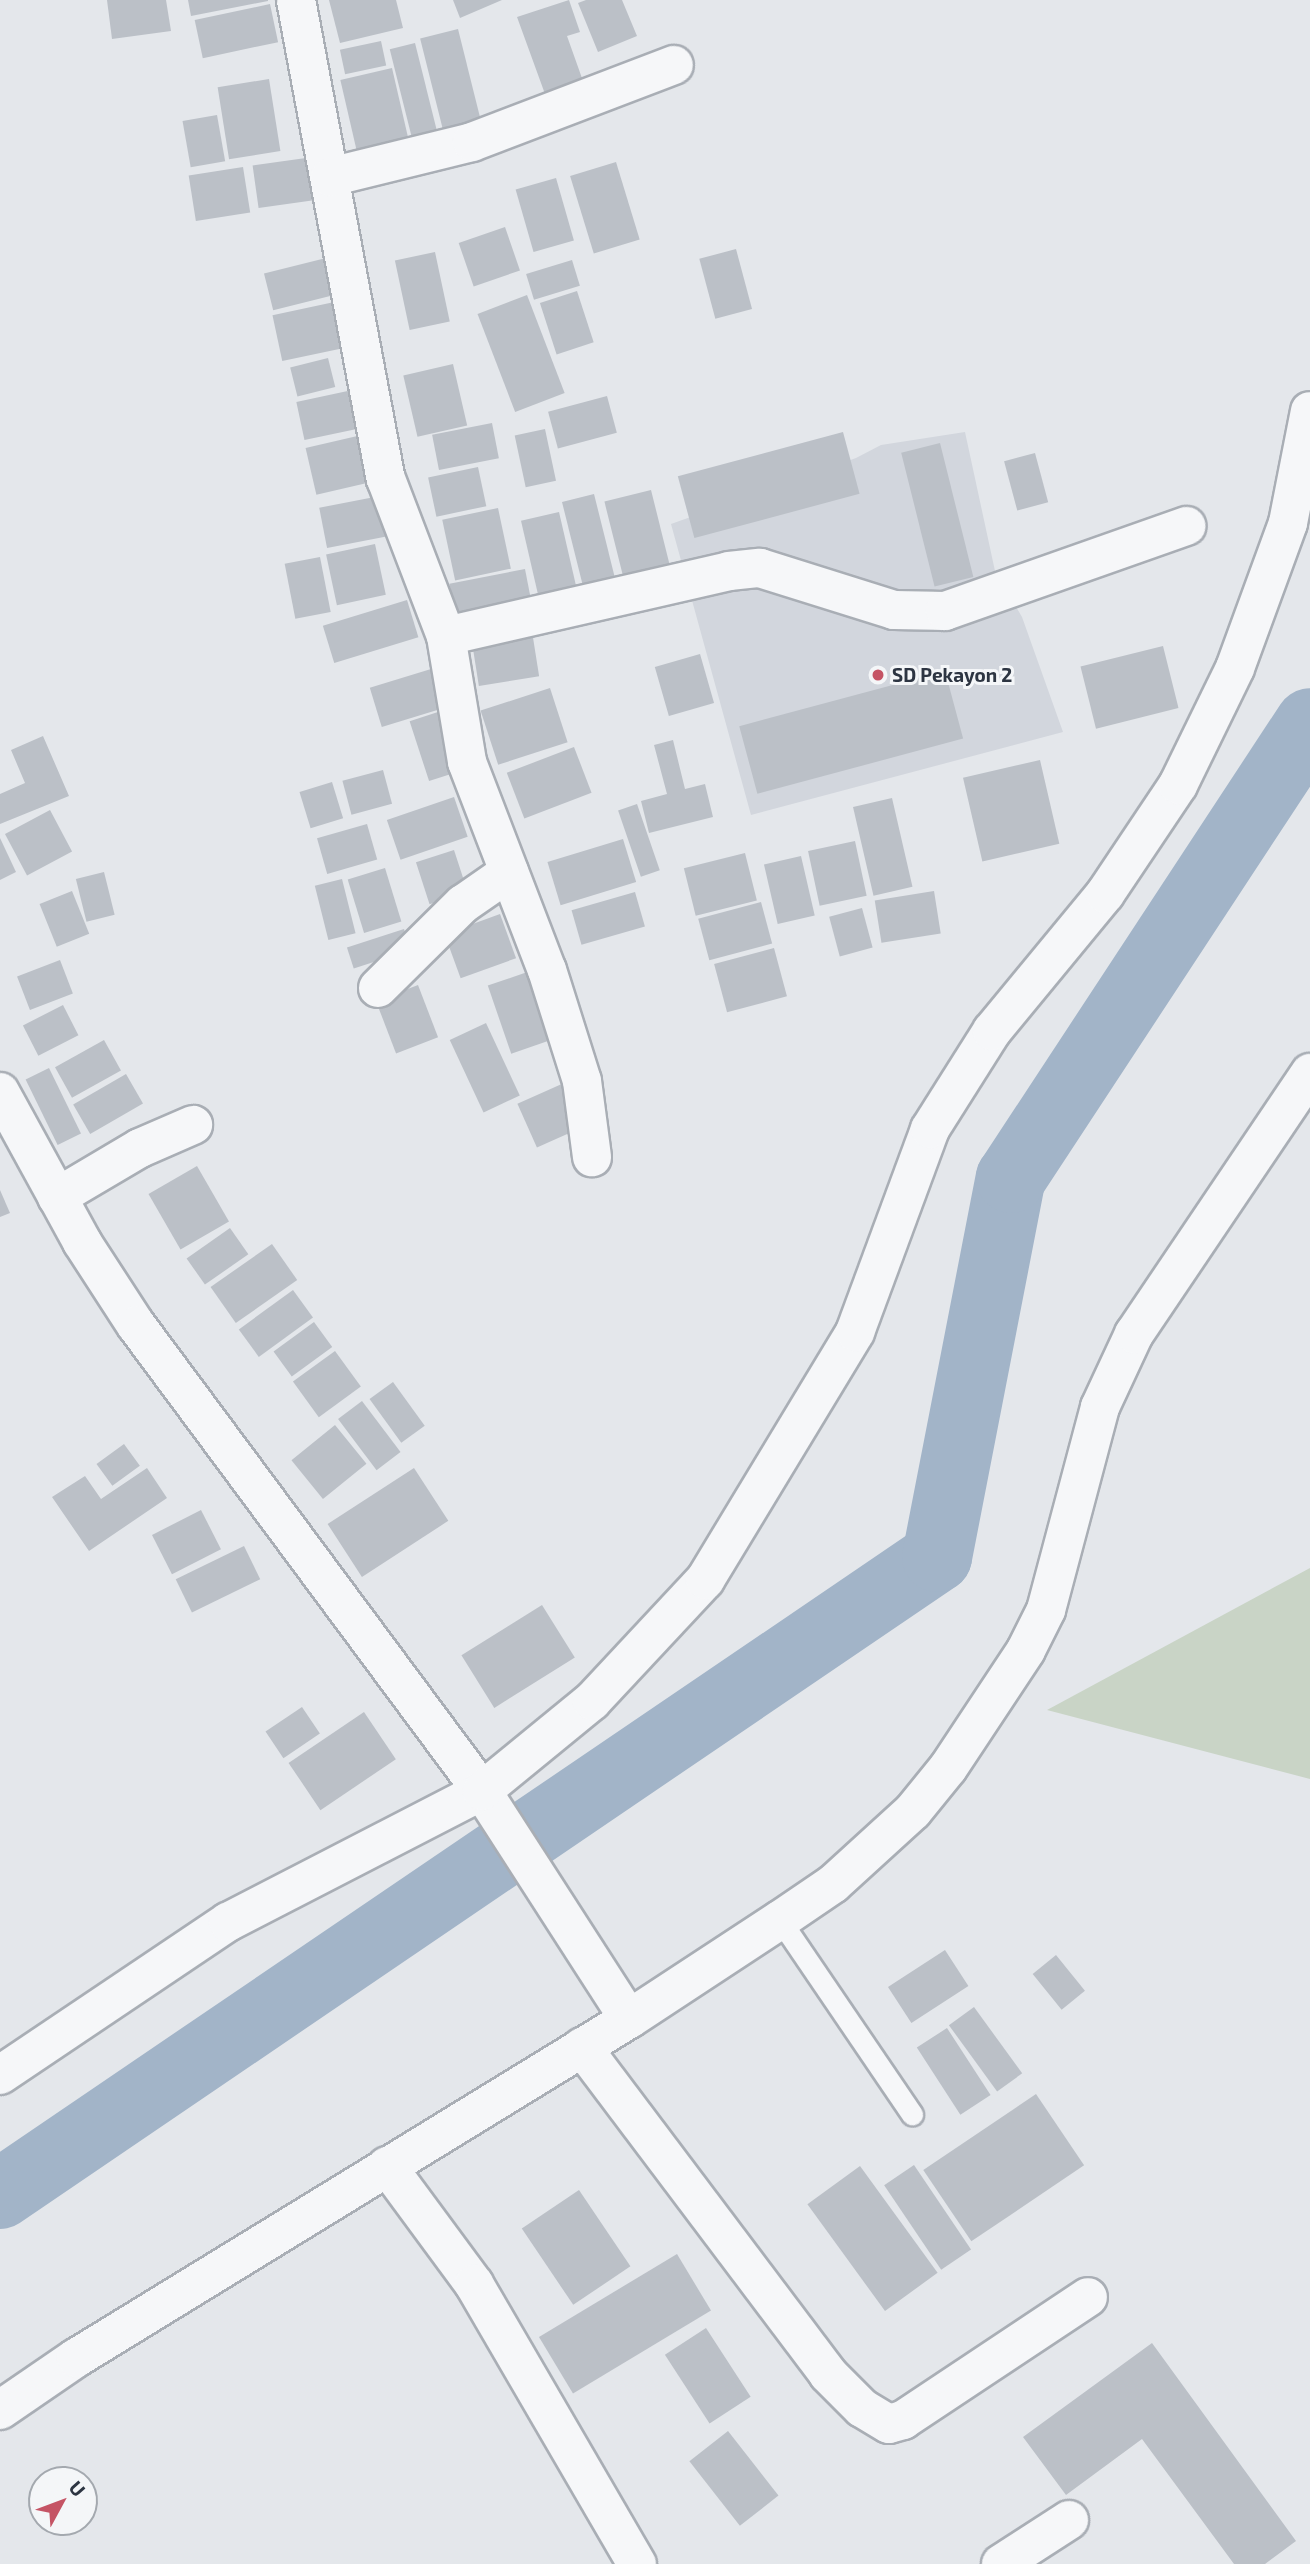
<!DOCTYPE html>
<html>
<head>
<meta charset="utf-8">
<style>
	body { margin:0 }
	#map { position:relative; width:1310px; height:2564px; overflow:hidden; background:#e4e7eb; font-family:"Exo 2",sans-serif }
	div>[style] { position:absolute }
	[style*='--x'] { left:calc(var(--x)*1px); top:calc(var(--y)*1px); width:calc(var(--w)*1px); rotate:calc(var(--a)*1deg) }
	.built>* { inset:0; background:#d2d6dd }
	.green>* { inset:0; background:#c9d4c6 }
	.river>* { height:70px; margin:-35px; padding:0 35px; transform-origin:35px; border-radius:35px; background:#a2b4c8 }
	.building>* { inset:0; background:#bbc0c7; transform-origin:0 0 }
	.roads { filter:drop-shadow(2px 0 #a9aeb5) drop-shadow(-2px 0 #a9aeb5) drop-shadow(0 2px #a9aeb5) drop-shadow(0 -2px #a9aeb5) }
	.lane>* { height:21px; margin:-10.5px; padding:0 10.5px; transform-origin:10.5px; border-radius:10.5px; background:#f6f7f9 }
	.street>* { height:38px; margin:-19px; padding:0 19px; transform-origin:19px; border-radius:19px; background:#f6f7f9 }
	.dots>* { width:19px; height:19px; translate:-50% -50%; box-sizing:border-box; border:4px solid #f4f6f8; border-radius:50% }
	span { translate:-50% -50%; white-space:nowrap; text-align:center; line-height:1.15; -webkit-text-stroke:6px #f4f6f8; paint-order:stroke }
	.poi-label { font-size:19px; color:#2d3542; font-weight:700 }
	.left { translate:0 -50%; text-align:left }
	.north { position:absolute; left:28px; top:2466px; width:70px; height:70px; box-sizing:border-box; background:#f4f6f8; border:2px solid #a4a9af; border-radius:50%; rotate:49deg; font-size:19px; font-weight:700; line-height:28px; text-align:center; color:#2d3542 }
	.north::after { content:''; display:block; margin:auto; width:24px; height:32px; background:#c55465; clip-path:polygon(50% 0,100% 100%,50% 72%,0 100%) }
</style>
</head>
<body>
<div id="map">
	<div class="built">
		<i style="clip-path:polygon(965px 432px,995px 571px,1022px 617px,1063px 732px,751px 815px,671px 524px,856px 458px,881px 445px)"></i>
	</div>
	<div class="green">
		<i style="clip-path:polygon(1310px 1568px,1310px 1779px,1047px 1710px)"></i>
	</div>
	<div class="river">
		<i style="--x:0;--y:2194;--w:1133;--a:-34.21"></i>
		<i style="--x:937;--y:1557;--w:386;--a:-79"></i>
		<i style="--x:1011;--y:1178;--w:544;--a:-56.69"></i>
	</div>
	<div class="building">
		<i style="clip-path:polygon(107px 0,166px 0,171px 31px,112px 39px)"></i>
		<i style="clip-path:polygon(188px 0,268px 0,268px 1px,191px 16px)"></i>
		<i style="clip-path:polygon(329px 0,396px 0,403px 28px,340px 43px)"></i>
		<i style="clip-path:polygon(453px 0,502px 0,460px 18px)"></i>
		<i style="clip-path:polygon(569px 0,580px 32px,567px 36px,583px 81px,545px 94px,517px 17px)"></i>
		<i style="clip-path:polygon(586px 0,622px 0,637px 36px,598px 52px,578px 3px)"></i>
		<i style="left:270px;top:4px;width:39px;height:77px;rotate:78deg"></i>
		<i style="left:458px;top:29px;width:93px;height:39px;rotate:76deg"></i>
		<i style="left:381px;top:41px;width:25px;height:42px;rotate:78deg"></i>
		<i style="left:415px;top:43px;width:91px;height:26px;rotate:76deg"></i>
		<i style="left:392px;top:68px;width:75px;height:53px;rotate:77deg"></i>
		<i style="left:269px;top:79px;width:73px;height:52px;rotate:81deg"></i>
		<i style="left:217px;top:115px;width:47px;height:35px;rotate:80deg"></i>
		<i style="left:313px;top:157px;width:43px;height:61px;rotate:82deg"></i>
		<i style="left:616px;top:162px;width:81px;height:48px;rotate:73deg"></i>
		<i style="left:243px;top:167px;width:46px;height:55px;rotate:81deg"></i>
		<i style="left:556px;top:178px;width:65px;height:42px;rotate:74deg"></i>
		<i style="left:505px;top:227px;width:46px;height:49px;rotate:71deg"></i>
		<i style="left:736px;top:249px;width:62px;height:38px;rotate:75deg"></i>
		<i style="left:435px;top:252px;width:71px;height:41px;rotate:78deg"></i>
		<i style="left:330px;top:257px;width:38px;height:68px;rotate:76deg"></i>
		<i style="left:572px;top:260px;width:27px;height:48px;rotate:73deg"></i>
		<i style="left:577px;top:291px;width:54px;height:39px;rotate:72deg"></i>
		<i style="left:527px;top:295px;width:105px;height:53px;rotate:69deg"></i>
		<i style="left:339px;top:301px;width:47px;height:68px;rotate:78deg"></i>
		<i style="left:328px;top:358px;width:30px;height:39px;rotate:76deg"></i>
		<i style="left:453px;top:364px;width:63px;height:51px;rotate:77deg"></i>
		<i style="left:357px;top:389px;width:39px;height:62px;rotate:78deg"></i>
		<i style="left:607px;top:396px;width:38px;height:61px;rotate:75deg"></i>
		<i style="left:492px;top:423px;width:36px;height:61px;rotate:79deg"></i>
		<i style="left:545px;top:429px;width:53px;height:31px;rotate:78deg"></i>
		<i style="left:843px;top:432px;width:64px;height:171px;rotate:75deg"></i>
		<i style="left:366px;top:434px;width:48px;height:62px;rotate:77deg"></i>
		<i style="left:940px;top:443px;width:138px;height:40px;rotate:76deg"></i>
		<i style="left:1035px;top:453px;width:51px;height:32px;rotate:75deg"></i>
		<i style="left:478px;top:467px;width:40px;height:51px;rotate:78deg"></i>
		<i style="left:651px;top:490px;width:77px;height:48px;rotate:76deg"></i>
		<i style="left:594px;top:494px;width:89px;height:33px;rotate:76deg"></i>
		<i style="left:385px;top:495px;width:41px;height:67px;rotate:79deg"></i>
		<i style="left:498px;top:508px;width:62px;height:57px;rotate:78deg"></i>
		<i style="left:559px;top:512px;width:78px;height:39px;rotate:77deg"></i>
		<i style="left:375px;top:544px;width:52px;height:50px;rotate:78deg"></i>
		<i style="left:320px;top:557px;width:56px;height:36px;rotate:79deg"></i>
		<i style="left:525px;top:569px;width:43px;height:77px;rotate:79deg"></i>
		<i style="left:407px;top:600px;width:39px;height:88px;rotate:73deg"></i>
		<i style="left:531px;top:625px;width:52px;height:61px;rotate:81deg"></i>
		<i style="left:1163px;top:646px;width:64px;height:85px;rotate:76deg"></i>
		<i style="left:700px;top:654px;width:51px;height:47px;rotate:74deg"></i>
		<i style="left:431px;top:669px;width:41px;height:64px;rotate:73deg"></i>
		<i style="left:945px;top:671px;width:70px;height:213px;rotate:75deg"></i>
		<i style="left:550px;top:688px;width:57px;height:73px;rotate:72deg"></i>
		<i style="left:441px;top:711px;width:63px;height:33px;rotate:72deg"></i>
		<i style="clip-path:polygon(43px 736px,69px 796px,0 824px,0 794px,25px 783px,11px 750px)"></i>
		<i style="clip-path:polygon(673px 740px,685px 789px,705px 784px,713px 817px,649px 833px,641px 801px,667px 794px,654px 745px)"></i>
		<i style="left:574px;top:747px;width:49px;height:72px;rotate:69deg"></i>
		<i style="left:1040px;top:760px;width:86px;height:79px;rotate:77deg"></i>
		<i style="left:383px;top:770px;width:35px;height:42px;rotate:75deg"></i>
		<i style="left:332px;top:782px;width:38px;height:34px;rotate:73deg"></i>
		<i style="left:454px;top:797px;width:42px;height:71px;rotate:71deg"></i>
		<i style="left:892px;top:798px;width:91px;height:40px;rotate:77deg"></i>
		<i style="left:637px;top:804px;width:70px;height:20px;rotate:71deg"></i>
		<i style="left:50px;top:810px;width:47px;height:51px;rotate:62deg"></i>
		<i style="left:367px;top:824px;width:37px;height:52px;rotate:74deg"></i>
		<i style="clip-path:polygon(0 838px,16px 872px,0 880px)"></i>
		<i style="left:623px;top:839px;width:45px;height:79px;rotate:73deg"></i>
		<i style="left:855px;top:841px;width:56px;height:48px;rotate:78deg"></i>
		<i style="left:454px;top:850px;width:44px;height:40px;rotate:72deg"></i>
		<i style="left:745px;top:853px;width:49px;height:63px;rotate:76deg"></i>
		<i style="left:801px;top:856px;width:61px;height:38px;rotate:77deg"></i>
		<i style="left:385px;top:868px;width:56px;height:39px;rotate:73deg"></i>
		<i style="left:104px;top:872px;width:44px;height:29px;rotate:76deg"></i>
		<i style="left:342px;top:879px;width:56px;height:28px;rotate:76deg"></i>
		<i style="left:72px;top:891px;width:46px;height:35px;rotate:68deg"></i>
		<i style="left:934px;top:891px;width:43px;height:60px;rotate:81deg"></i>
		<i style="left:635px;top:892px;width:36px;height:66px;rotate:74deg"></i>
		<i style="left:761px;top:902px;width:43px;height:65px;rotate:75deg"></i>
		<i style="left:862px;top:908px;width:41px;height:34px;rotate:75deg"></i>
		<i style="left:500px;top:914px;width:47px;height:59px;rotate:70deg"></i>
		<i style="left:404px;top:929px;width:22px;height:60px;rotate:72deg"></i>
		<i style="left:774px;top:948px;width:50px;height:62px;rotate:75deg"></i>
		<i style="left:60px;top:960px;width:36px;height:46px;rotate:69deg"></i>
		<i style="left:536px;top:969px;width:72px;height:51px;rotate:71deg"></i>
		<i style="left:418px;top:985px;width:56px;height:45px;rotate:69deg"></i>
		<i style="left:63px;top:1005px;width:34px;height:45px;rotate:63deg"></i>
		<i style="left:486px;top:1023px;width:80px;height:40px;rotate:65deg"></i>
		<i style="left:104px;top:1040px;width:35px;height:56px;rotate:61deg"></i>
		<i style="left:49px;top:1068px;width:73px;height:26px;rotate:64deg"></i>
		<i style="left:126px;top:1074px;width:34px;height:61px;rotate:60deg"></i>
		<i style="left:564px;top:1083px;width:48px;height:51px;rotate:66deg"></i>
		<i style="left:197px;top:1166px;width:64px;height:56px;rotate:60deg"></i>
		<i style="clip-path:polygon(0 1190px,10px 1213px,0 1217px)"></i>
		<i style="left:230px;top:1228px;width:32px;height:53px;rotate:55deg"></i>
		<i style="left:272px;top:1244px;width:44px;height:75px;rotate:55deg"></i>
		<i style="left:293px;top:1290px;width:34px;height:67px;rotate:54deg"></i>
		<i style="left:314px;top:1322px;width:31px;height:50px;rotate:54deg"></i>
		<i style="left:335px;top:1351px;width:44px;height:52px;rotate:54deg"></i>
		<i style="left:393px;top:1382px;width:54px;height:29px;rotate:54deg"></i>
		<i style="left:362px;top:1401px;width:64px;height:30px;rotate:53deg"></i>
		<i style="left:335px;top:1425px;width:50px;height:56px;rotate:51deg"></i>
		<i style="left:124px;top:1444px;width:27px;height:34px;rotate:54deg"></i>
		<i style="clip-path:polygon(147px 1468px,167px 1498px,89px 1551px,52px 1497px,85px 1476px,101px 1499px)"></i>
		<i style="left:414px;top:1468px;width:63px;height:103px;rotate:57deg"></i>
		<i style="left:201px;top:1510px;width:44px;height:55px;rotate:63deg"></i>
		<i style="left:244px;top:1546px;width:37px;height:76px;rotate:64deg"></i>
		<i style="left:542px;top:1605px;width:62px;height:95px;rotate:58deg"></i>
		<i style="left:302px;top:1707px;width:32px;height:44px;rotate:56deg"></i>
		<i style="left:364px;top:1712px;width:57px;height:91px;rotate:56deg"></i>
		<i style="left:945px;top:1950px;width:43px;height:68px;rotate:57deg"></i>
		<i style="left:1056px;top:1955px;width:46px;height:30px;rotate:51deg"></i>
		<i style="left:974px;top:2007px;width:82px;height:31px;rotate:54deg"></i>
		<i style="left:947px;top:2028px;width:80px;height:36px;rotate:57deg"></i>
		<i style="left:1036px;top:2094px;width:86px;height:136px;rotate:56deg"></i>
		<i style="left:914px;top:2165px;width:102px;height:36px;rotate:56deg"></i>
		<i style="left:860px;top:2166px;width:132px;height:65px;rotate:54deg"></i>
		<i style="left:579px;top:2190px;width:92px;height:69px;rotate:56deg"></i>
		<i style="left:677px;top:2254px;width:66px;height:161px;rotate:59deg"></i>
		<i style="left:706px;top:2328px;width:82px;height:49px;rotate:57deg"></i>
		<i style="clip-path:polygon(1152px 2343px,1296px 2541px,1265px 2564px,1234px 2564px,1142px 2439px,1066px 2495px,1023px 2437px)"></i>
		<i style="left:728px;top:2431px;width:82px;height:49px;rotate:52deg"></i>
	</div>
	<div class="roads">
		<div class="lane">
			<i style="--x:780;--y:1920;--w:235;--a:55.8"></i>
		</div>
		<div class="street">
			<i style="--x:296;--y:0;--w:487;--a:79.4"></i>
			<i style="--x:386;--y:479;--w:168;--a:69.1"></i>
			<i style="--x:446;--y:636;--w:128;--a:80.5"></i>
			<i style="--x:467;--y:762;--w:223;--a:69"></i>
			<i style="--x:547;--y:970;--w:116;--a:72.5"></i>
			<i style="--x:582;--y:1081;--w:77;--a:82.5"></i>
			<i style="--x:330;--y:177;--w:146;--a:-13.8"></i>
			<i style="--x:472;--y:142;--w:216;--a:-20.9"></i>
			<i style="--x:446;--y:636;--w:290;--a:-12.9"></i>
			<i style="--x:729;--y:571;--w:31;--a:-6"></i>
			<i style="--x:760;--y:568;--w:140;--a:17.4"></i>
			<i style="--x:894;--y:610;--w:51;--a:1.1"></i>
			<i style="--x:945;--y:611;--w:256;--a:-19.4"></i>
			<i style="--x:378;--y:988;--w:120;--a:-44.7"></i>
			<i style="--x:463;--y:904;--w:56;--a:-34.8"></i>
			<i style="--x:0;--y:1092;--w:171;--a:61.3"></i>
			<i style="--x:82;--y:1242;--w:99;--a:57"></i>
			<i style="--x:136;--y:1325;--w:580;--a:53.41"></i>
			<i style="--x:482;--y:1791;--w:271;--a:57.2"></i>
			<i style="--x:57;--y:1197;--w:96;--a:-30.6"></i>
			<i style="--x:140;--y:1148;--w:58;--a:-23.5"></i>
			<i style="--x:582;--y:2047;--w:409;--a:53"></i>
			<i style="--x:828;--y:2374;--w:48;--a:45"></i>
			<i style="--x:862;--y:2408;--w:31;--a:31"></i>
			<i style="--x:889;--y:2424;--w:15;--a:-16"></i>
			<i style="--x:903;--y:2420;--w:222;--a:-33.6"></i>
			<i style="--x:0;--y:2075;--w:275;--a:-33.9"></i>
			<i style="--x:228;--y:1922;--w:286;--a:-27.3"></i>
			<i style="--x:482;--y:1791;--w:142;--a:-39.3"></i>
			<i style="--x:592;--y:1701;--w:166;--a:-47"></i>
			<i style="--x:705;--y:1580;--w:290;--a:-58.8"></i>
			<i style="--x:855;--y:1332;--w:216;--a:-69.7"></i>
			<i style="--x:930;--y:1129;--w:116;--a:-57.7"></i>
			<i style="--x:992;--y:1031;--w:178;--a:-50.5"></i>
			<i style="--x:1105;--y:894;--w:131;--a:-56.2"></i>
			<i style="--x:1178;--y:785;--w:130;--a:-64"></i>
			<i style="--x:1235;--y:668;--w:154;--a:-69.9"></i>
			<i style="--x:1288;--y:523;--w:114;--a:-78.9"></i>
			<i style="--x:387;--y:2166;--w:147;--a:53.6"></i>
			<i style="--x:474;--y:2284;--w:324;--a:59.8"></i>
			<i style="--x:0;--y:2410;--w:92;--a:-34.4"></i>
			<i style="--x:76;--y:2358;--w:649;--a:-31.51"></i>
			<i style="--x:629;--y:2019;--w:181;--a:-33.3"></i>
			<i style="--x:780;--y:1920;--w:64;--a:-34.2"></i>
			<i style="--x:833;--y:1884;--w:108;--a:-42.4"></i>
			<i style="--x:913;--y:1811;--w:55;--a:-50.9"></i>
			<i style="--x:948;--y:1768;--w:141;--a:-56.5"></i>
			<i style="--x:1026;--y:1650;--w:45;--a:-63.4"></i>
			<i style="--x:1046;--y:1610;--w:210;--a:-75.1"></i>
			<i style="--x:1100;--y:1407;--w:81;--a:-65"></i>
			<i style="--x:1134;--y:1334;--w:315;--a:-56"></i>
			<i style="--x:1001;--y:2564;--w:81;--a:-32.9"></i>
		</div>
	</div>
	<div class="dots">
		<i style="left:878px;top:675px;background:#c55465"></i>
	</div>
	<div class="poi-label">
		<span class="left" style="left:892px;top:675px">SD Pekayon 2</span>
	</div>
	<div class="north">U</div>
</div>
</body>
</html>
